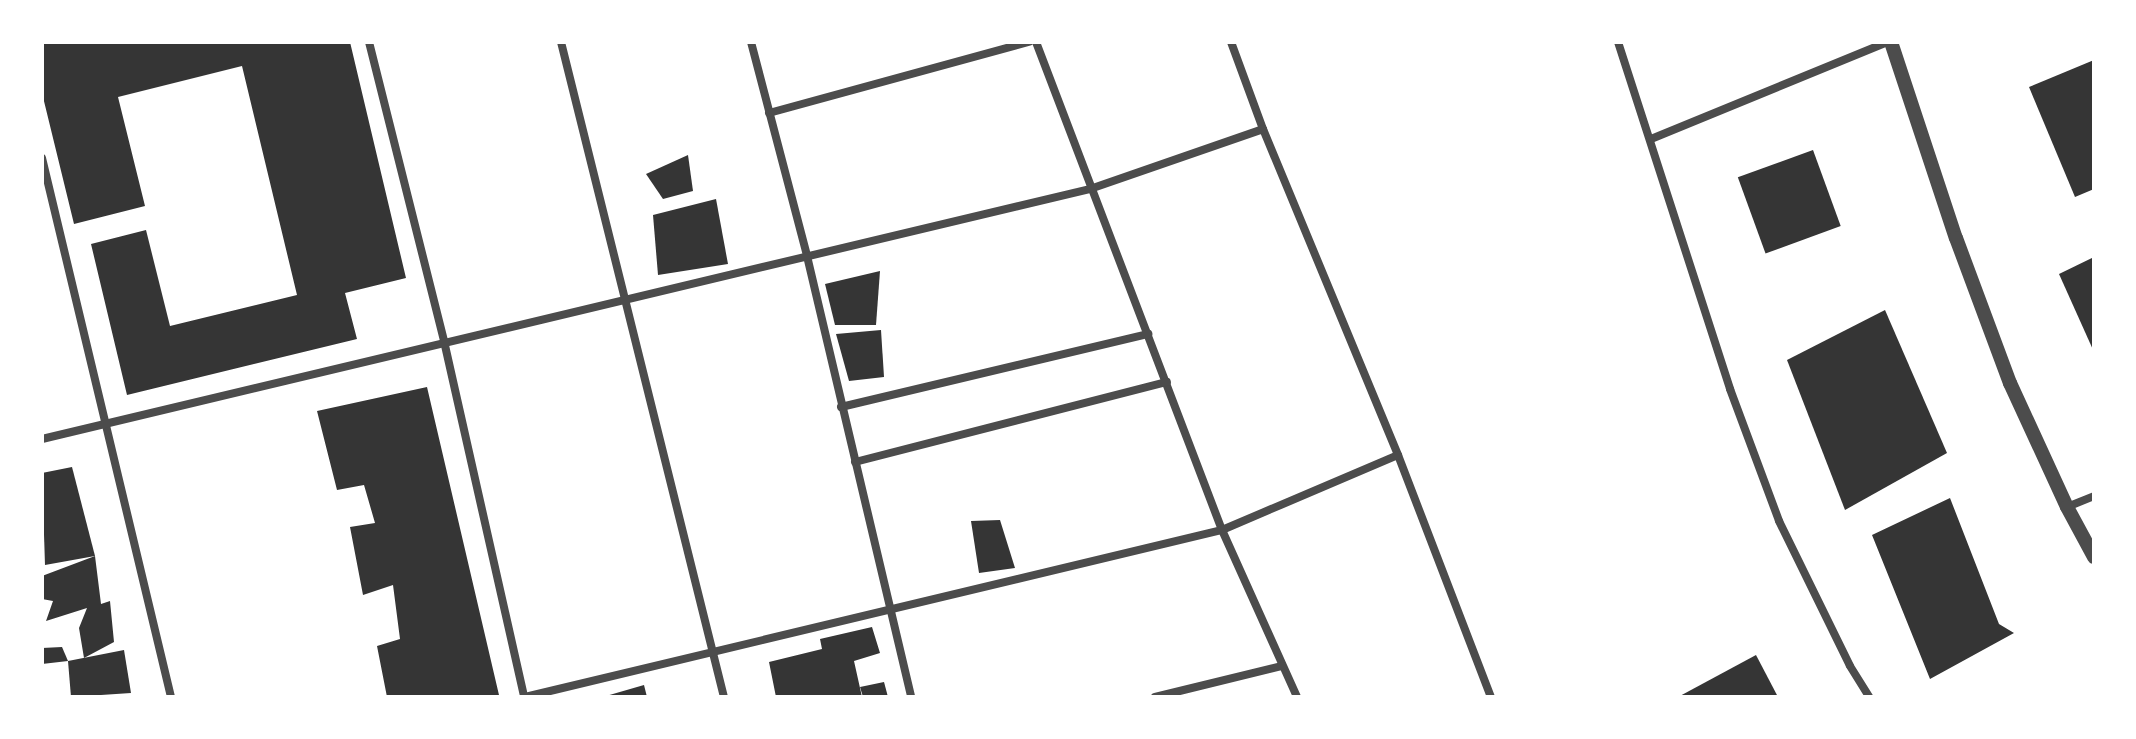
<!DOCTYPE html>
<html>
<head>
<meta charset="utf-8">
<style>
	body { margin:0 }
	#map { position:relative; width:2136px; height:739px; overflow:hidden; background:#fff; font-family:"Varela Round",sans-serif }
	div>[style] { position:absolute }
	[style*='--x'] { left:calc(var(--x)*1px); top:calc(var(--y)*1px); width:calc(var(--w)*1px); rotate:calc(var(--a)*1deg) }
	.building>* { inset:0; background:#353535; transform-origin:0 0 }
	.minor>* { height:8px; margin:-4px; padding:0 4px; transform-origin:4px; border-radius:4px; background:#4c4c4c }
	.tertiary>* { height:14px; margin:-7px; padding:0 7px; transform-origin:7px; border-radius:7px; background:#4c4c4c }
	span { translate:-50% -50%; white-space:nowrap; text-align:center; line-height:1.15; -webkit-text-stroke:8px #fff; paint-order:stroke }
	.frame { position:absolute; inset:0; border:44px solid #fff; pointer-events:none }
</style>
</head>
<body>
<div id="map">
	<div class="building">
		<i style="clip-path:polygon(350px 42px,406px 278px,345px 293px,357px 339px,127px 395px,91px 244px,146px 230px,170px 326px,297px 295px,242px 66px,118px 97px,145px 206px,74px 224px,42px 93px,42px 43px)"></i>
		<i style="clip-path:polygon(2094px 60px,2094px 189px,2075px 197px,2029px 87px)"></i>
		<i style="left:1813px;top:150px;width:81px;height:80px;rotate:70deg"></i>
		<i style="clip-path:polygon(688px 155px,693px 191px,663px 199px,646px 174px)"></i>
		<i style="clip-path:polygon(716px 199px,728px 264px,658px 275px,653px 215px)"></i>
		<i style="clip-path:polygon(2094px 257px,2094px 352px,2059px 274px)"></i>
		<i style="clip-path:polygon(880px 271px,876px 325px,835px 325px,825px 284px)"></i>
		<i style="clip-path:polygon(1885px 310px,1947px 453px,1845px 510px,1787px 360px)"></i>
		<i style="clip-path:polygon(881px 330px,884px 377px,849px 381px,836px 334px)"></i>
		<i style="clip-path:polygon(427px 387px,499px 695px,490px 697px,387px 697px,377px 646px,400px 639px,393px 585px,363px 595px,350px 527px,375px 523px,364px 485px,337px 490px,317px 411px)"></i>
		<i style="clip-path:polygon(72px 467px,95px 556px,45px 565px,42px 473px)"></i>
		<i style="clip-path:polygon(1950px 498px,1999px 624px,2014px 633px,1930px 679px,1872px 535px)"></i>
		<i style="clip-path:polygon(1000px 520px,1015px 568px,979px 573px,971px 521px)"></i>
		<i style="clip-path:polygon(95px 556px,101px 604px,110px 601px,114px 642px,84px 658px,79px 628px,87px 608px,46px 621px,53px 601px,42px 599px,42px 576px)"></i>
		<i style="clip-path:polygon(872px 627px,880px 653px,854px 661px,862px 697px,776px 697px,769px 662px,822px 649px,820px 639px)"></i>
		<i style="clip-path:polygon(62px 647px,68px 661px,42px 664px,42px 648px)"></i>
		<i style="clip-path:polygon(124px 650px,131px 693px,71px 697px,68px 661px)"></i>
		<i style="clip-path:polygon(1756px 655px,1778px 697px,1678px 697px)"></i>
		<i style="clip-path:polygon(884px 682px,888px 697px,863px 697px,860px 687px)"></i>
		<i style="clip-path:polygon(644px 685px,647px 697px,606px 697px,606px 696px)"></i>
	</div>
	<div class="minor">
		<i style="--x:369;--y:42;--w:308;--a:75.9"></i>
		<i style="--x:444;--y:341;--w:365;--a:77.3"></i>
		<i style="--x:561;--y:42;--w:675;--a:76.03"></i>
		<i style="--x:751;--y:42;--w:221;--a:75.3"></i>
		<i style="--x:807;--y:256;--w:453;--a:76.7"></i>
		<i style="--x:1036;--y:42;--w:522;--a:69.14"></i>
		<i style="--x:1222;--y:530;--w:183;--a:65.8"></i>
		<i style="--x:1231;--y:42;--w:93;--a:69.8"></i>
		<i style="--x:1263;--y:129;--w:353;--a:67.5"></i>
		<i style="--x:1398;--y:455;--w:259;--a:69"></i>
		<i style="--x:1618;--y:42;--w:365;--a:72.1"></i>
		<i style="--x:1730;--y:389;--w:141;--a:69.6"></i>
		<i style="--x:1779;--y:521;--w:161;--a:63.9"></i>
		<i style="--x:1850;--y:666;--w:36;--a:58"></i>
		<i style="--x:769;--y:113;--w:270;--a:-15.3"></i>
		<i style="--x:1651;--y:139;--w:255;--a:-22.3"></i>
		<i style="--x:42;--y:158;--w:554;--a:76.54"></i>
		<i style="--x:841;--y:407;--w:316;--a:-13.4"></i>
		<i style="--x:42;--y:439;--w:1077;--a:-13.42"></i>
		<i style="--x:1090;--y:189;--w:183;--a:-19.1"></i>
		<i style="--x:855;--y:462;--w:322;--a:-14.4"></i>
		<i style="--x:2067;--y:507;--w:29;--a:-22"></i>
		<i style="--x:525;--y:697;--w:717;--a:-13.47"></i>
		<i style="--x:1222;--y:530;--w:191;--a:-23.1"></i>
		<i style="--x:1155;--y:697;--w:131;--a:-13.7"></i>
	</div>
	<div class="tertiary">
		<i style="--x:1891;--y:42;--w:206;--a:71.7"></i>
		<i style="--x:1956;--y:238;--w:155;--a:69.6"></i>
		<i style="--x:2010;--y:383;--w:136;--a:65.3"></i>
		<i style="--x:2067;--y:507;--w:57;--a:61.6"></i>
	</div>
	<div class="frame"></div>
</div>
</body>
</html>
